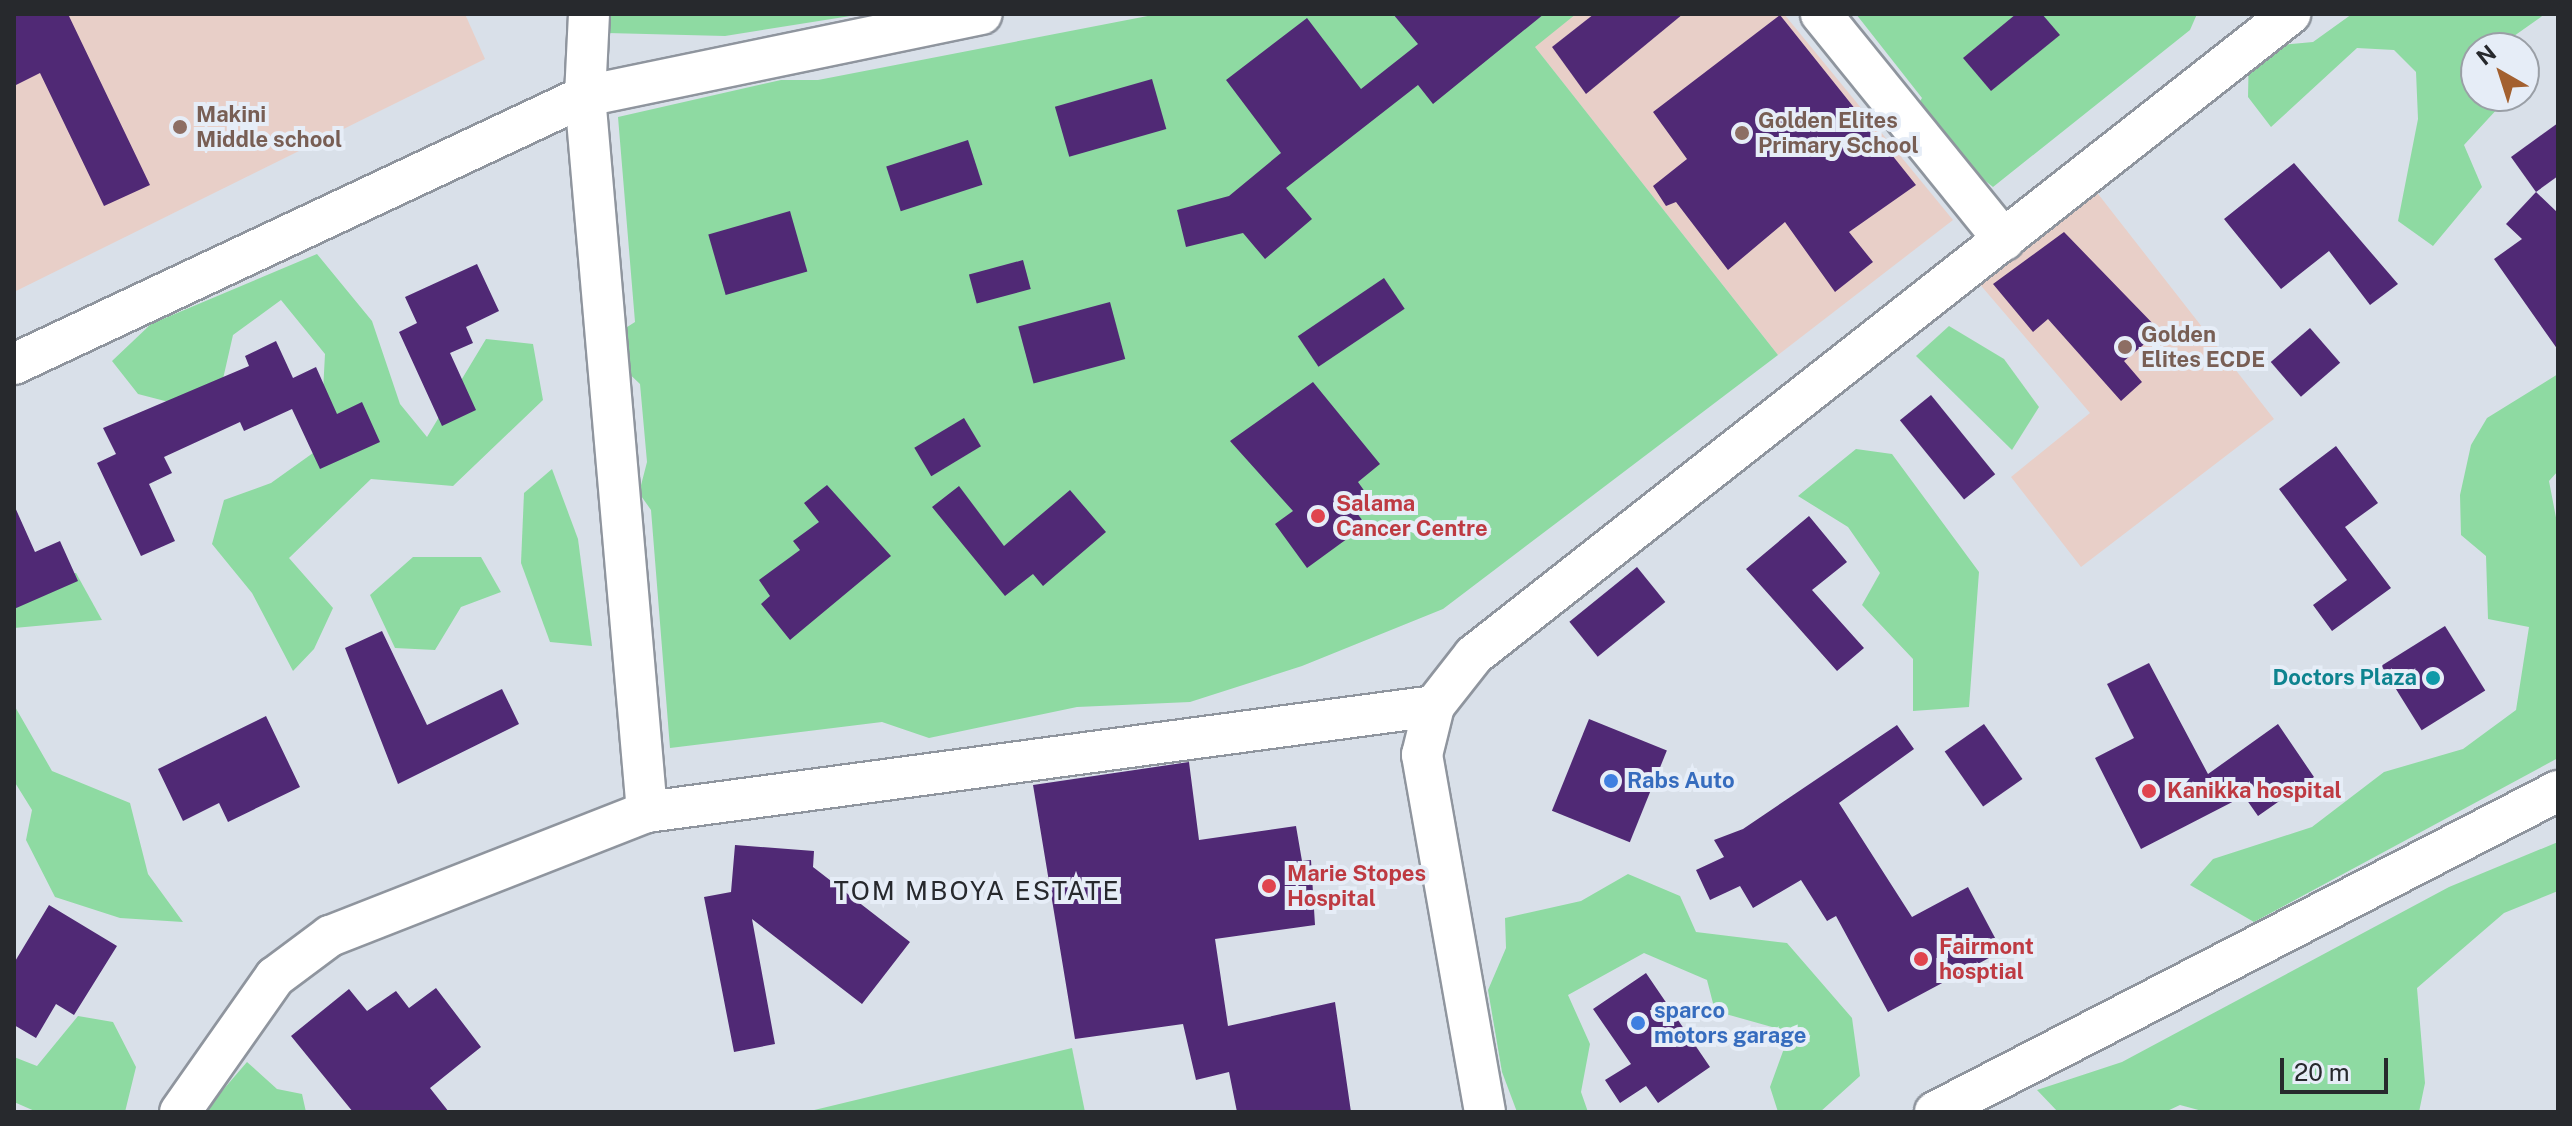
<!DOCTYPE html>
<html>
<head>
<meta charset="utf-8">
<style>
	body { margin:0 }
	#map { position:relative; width:2572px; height:1126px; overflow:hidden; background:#d9e0e9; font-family:"Public Sans",sans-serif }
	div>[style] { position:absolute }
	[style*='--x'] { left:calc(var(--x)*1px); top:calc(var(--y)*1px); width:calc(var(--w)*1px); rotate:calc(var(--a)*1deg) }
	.education>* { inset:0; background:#e8cfc8 }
	.green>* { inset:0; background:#8edaa2 }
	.building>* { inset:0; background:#502975; transform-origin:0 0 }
	.roads { filter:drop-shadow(2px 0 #8f959e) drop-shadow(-2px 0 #8f959e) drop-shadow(0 2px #8f959e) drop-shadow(0 -2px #8f959e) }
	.minor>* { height:40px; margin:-20px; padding:0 20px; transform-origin:20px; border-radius:20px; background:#fff }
	.dots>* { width:22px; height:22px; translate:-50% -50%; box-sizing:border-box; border:4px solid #e6edf7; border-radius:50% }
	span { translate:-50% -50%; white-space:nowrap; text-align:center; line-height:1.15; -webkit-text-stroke:8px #e6edf7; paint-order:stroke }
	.education-label { font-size:22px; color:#785e54; font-weight:700 }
	.left { translate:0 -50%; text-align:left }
	.health-label { font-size:22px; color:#be3a42; font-weight:700 }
	.culture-label { font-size:22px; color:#0d838f; font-weight:700 }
	.right { translate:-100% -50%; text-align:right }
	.shop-label { font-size:22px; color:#366cbe; font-weight:700 }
	.quarter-label { font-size:26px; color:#27292d; letter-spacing:2px }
	.frame { position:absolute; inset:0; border:16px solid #27292d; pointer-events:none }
	.north { position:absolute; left:2460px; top:32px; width:80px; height:80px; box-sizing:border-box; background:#e6edf7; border:2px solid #9a9fa6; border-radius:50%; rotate:321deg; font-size:22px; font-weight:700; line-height:32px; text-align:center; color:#27292d }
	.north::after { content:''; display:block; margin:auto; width:28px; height:36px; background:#a3602f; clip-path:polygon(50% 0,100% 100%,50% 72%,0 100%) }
	.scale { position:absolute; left:2280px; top:1058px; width:108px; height:36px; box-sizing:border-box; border:4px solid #27292d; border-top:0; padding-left:10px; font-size:24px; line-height:28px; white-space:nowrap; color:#27292d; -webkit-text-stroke:6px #e6edf7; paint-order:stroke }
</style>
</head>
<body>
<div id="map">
	<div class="education">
		<i style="clip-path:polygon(14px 14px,465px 14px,485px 59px,14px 292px)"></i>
		<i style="clip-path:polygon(1576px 14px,1784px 14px,1953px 220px,1778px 355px,1534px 46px)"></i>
		<i style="clip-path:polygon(2095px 190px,2274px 419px,2081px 567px,2011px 477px,2090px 413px,1977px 281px)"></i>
	</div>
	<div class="green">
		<i style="clip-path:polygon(608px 14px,863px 14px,725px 36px,607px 33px)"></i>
		<i style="clip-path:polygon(1158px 14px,1576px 14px,1535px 47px,1778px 355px,1443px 609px,1302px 666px,1190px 702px,1077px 707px,929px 738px,882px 722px,670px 748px,651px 510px,639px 493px,647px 462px,640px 384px,621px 366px,624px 329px,635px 322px,618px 117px,781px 80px,818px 80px)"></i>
		<i style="clip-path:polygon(1856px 14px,2197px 14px,2190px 30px,1993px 187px,1936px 142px,1916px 107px,1922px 98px)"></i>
		<i style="clip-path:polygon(2352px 14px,2545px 14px,2497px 48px,2476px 48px,2476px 96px,2497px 96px,2499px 107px,2464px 145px,2482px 187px,2433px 246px,2398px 221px,2418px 119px,2416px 72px,2394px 50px,2357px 48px,2271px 127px,2248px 97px,2249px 48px,2313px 42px)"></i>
		<i style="clip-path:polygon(317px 254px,372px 321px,400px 404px,427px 437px,486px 339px,533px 344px,543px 400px,453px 486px,371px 479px,289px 558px,333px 608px,314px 649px,293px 671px,252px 593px,212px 544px,224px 500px,271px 483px,320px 448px,325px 354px,281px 300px,233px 335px,215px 414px,138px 394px,112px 361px,151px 324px)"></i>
		<i style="clip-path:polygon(1949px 326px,2004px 359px,2039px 407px,2012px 450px,1916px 356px)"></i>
		<i style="clip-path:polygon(2558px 374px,2558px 471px,2549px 481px,2558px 528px,2558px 758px,2254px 922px,2190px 885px,2213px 859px,2312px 827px,2384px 772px,2463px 749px,2516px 710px,2529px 627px,2488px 619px,2486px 556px,2461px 535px,2460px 495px,2471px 445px,2487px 418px)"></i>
		<i style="clip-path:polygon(1856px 449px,1892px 454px,1979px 572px,1969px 707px,1913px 711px,1913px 659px,1862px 605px,1880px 573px,1848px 527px,1798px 496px)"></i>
		<i style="clip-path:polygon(552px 469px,578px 539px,592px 646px,550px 642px,521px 563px,524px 493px)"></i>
		<i style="clip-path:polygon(413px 557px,481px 557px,501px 592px,461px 607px,435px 650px,395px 648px,370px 595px)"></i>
		<i style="clip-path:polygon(76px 573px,102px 620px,14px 628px,14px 580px)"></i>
		<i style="clip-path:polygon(14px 705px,52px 771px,130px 803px,148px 874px,183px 922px,120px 918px,55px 897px,26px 840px,32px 810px,14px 781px)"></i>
		<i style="clip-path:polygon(2558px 842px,2558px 891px,2504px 913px,2417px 988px,2425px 1083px,2419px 1112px,2206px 1112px,2180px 1105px,2165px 1112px,2058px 1112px,2037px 1090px,2122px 1062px,2449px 887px)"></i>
		<i style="clip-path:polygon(1628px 874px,1680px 896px,1696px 932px,1787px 943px,1852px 1018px,1860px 1076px,1820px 1112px,1778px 1112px,1770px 1087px,1790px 1032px,1715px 1011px,1707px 980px,1644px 953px,1568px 995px,1590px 1044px,1581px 1092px,1588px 1112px,1517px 1112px,1502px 1072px,1488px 990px,1506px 948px,1505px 918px,1581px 901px)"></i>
		<i style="clip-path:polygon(78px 1016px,113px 1022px,136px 1067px,125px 1112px,37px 1112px,14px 1102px,14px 1057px,37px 1066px)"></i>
		<i style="clip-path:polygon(1072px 1048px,1085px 1112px,806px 1112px)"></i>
		<i style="clip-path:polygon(247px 1062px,277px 1089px,302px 1094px,306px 1112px,204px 1112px)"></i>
	</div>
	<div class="building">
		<i style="clip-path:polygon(14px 14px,68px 14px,150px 185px,104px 206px,40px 73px,14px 86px)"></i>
		<i style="clip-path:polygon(1393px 14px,1544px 14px,1433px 104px,1418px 85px,1286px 188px,1312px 219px,1265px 259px,1243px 233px,1186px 247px,1177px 210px,1229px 196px,1281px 153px,1226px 80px,1307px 18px,1361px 89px,1418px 44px)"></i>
		<i style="clip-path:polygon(1594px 14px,1683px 14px,1586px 94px,1552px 47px)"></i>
		<i style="clip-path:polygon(2016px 14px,2042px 14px,2060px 35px,1991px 91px,1963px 58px)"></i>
		<i style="clip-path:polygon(1780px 15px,1916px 185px,1849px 232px,1873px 262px,1835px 292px,1785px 222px,1728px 270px,1676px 202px,1666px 206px,1653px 186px,1687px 159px,1653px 112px)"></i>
		<i style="left:1152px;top:79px;width:52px;height:101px;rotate:74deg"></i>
		<i style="clip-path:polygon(2558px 123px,2558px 176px,2536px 192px,2511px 157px)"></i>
		<i style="left:968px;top:140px;width:47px;height:86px;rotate:72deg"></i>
		<i style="clip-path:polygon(2294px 163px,2398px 284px,2370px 305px,2329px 251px,2281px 289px,2224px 219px)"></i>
		<i style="clip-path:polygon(2536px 192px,2558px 213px,2558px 350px,2494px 259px,2522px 239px,2506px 224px)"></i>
		<i style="left:790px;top:211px;width:63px;height:85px;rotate:74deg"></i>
		<i style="clip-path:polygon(2064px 232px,2160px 331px,2124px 361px,2142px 382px,2121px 401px,2048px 319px,2033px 332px,1993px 284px)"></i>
		<i style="left:1023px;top:260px;width:30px;height:56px;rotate:75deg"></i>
		<i style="clip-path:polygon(477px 264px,499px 311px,466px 327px,473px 343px,450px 353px,476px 410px,442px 426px,399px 332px,417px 323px,405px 297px)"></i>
		<i style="left:1384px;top:278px;width:37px;height:104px;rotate:56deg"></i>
		<i style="left:1110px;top:302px;width:59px;height:95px;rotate:75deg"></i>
		<i style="left:2310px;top:328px;width:46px;height:52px;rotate:49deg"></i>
		<i style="clip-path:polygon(276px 341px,293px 378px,316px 367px,337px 414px,362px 402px,380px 442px,320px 469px,292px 409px,244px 431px,240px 422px,164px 457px,172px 473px,149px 484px,175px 541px,141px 556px,97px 463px,116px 454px,103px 428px,249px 366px,245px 356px)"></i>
		<i style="clip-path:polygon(1313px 382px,1380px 464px,1358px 482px,1368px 496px,1353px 508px,1366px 525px,1307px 568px,1275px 524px,1293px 511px,1230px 441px)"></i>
		<i style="left:1931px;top:395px;width:102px;height:40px;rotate:51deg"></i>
		<i style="left:964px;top:418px;width:33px;height:58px;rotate:59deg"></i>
		<i style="clip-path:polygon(2336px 446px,2378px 503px,2345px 527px,2391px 588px,2332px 631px,2313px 605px,2347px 580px,2279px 489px)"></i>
		<i style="clip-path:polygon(827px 485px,891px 556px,790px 640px,761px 604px,770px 596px,759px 580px,800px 550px,793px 541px,819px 522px,804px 503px)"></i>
		<i style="clip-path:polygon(959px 486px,1004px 546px,1070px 490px,1106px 532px,1043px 586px,1033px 574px,1005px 596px,932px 507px)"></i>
		<i style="clip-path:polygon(14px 505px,35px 552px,60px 541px,78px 581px,14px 609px)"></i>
		<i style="clip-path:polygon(1809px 516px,1847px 562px,1812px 590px,1864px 648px,1837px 671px,1746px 569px)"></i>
		<i style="left:1637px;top:567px;width:45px;height:87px;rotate:51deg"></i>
		<i style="left:2445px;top:626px;width:76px;height:75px;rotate:58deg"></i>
		<i style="clip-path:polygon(382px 631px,427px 725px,502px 689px,519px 724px,398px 784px,345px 648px)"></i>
		<i style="clip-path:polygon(2149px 663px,2208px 774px,2278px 724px,2314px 777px,2258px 816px,2244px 796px,2141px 849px,2095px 758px,2134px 738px,2107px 684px)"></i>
		<i style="clip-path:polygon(266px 716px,300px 787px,228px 822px,219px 803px,183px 821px,158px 769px)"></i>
		<i style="left:1589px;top:719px;width:84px;height:99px;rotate:22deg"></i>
		<i style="left:1984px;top:724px;width:67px;height:48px;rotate:55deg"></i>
		<i style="clip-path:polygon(1897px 725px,1914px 749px,1839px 803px,1912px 917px,1968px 887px,2002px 951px,1888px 1012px,1836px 916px,1827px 921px,1801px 880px,1753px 908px,1740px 886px,1710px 900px,1696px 870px,1724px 857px,1714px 840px,1743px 829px)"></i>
		<i style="clip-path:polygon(1189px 762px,1199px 840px,1296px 826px,1302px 861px,1311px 860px,1315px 925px,1215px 939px,1228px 1026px,1335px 1002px,1351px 1112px,1237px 1112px,1229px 1072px,1196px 1080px,1183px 1024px,1075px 1039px,1033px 785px)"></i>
		<i style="clip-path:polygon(735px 845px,814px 851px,813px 867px,910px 942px,862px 1004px,752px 919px,775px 1044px,734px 1052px,704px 897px,731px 892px)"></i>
		<i style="clip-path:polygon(49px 905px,117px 946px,74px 1015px,56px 1004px,36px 1038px,14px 1025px,14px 963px)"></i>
		<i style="clip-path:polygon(1646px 973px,1710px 1067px,1658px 1103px,1646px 1086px,1620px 1103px,1605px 1080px,1631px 1064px,1593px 1009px)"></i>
		<i style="clip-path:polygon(436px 988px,481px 1047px,430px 1088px,449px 1112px,353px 1112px,291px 1036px,349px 989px,367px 1011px,396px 991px,409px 1008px)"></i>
	</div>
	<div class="roads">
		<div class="minor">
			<i style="--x:589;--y:14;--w:82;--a:92.8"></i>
			<i style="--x:585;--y:96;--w:719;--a:85.05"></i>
			<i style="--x:1821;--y:14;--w:291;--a:51"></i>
			<i style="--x:14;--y:364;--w:631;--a:-25.14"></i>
			<i style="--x:585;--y:96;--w:405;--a:-11.7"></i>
			<i style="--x:180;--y:1112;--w:165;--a:-54.9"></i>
			<i style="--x:275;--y:977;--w:69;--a:-36.7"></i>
			<i style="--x:330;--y:936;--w:340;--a:-21.4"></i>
			<i style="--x:647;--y:812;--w:794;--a:-7.67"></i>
			<i style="--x:1485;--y:1112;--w:363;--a:-100"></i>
			<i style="--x:1422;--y:755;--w:50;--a:-76.2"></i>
			<i style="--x:1434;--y:706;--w:65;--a:-51.9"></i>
			<i style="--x:1474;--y:655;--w:1038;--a:-38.15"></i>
			<i style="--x:1935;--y:1112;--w:701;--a:-27.26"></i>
		</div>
	</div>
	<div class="dots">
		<i style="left:180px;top:127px;background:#8d6e63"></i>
		<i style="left:1742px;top:133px;background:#8d6e63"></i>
		<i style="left:2125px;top:347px;background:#8d6e63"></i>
		<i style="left:1318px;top:516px;background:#e0444e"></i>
		<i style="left:2433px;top:678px;background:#0f9aa8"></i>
		<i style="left:1611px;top:781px;background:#3f7fe0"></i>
		<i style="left:2149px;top:791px;background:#e0444e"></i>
		<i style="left:1269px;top:886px;background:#e0444e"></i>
		<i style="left:1921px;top:959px;background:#e0444e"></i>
		<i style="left:1638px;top:1023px;background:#3f7fe0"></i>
	</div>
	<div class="education-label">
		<span class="left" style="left:196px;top:127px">Makini<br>Middle school</span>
		<span class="left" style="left:1758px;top:133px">Golden Elites<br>Primary School</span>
		<span class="left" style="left:2141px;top:347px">Golden<br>Elites ECDE</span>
	</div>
	<div class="health-label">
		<span class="left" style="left:1336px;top:516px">Salama<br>Cancer Centre</span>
		<span class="left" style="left:2167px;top:791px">Kanikka hospital</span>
		<span class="left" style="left:1287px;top:886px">Marie Stopes<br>Hospital</span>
		<span class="left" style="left:1939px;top:959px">Fairmont<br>hosptial</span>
	</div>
	<div class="culture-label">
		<span class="right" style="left:2417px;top:678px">Doctors Plaza</span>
	</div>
	<div class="shop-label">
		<span class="left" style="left:1627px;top:781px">Rabs Auto</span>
		<span class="left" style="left:1654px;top:1023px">sparco<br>motors garage</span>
	</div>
	<div class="quarter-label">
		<span style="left:977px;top:891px">TOM MBOYA ESTATE</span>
	</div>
	<div class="frame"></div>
	<div class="north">N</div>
	<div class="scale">20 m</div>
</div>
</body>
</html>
